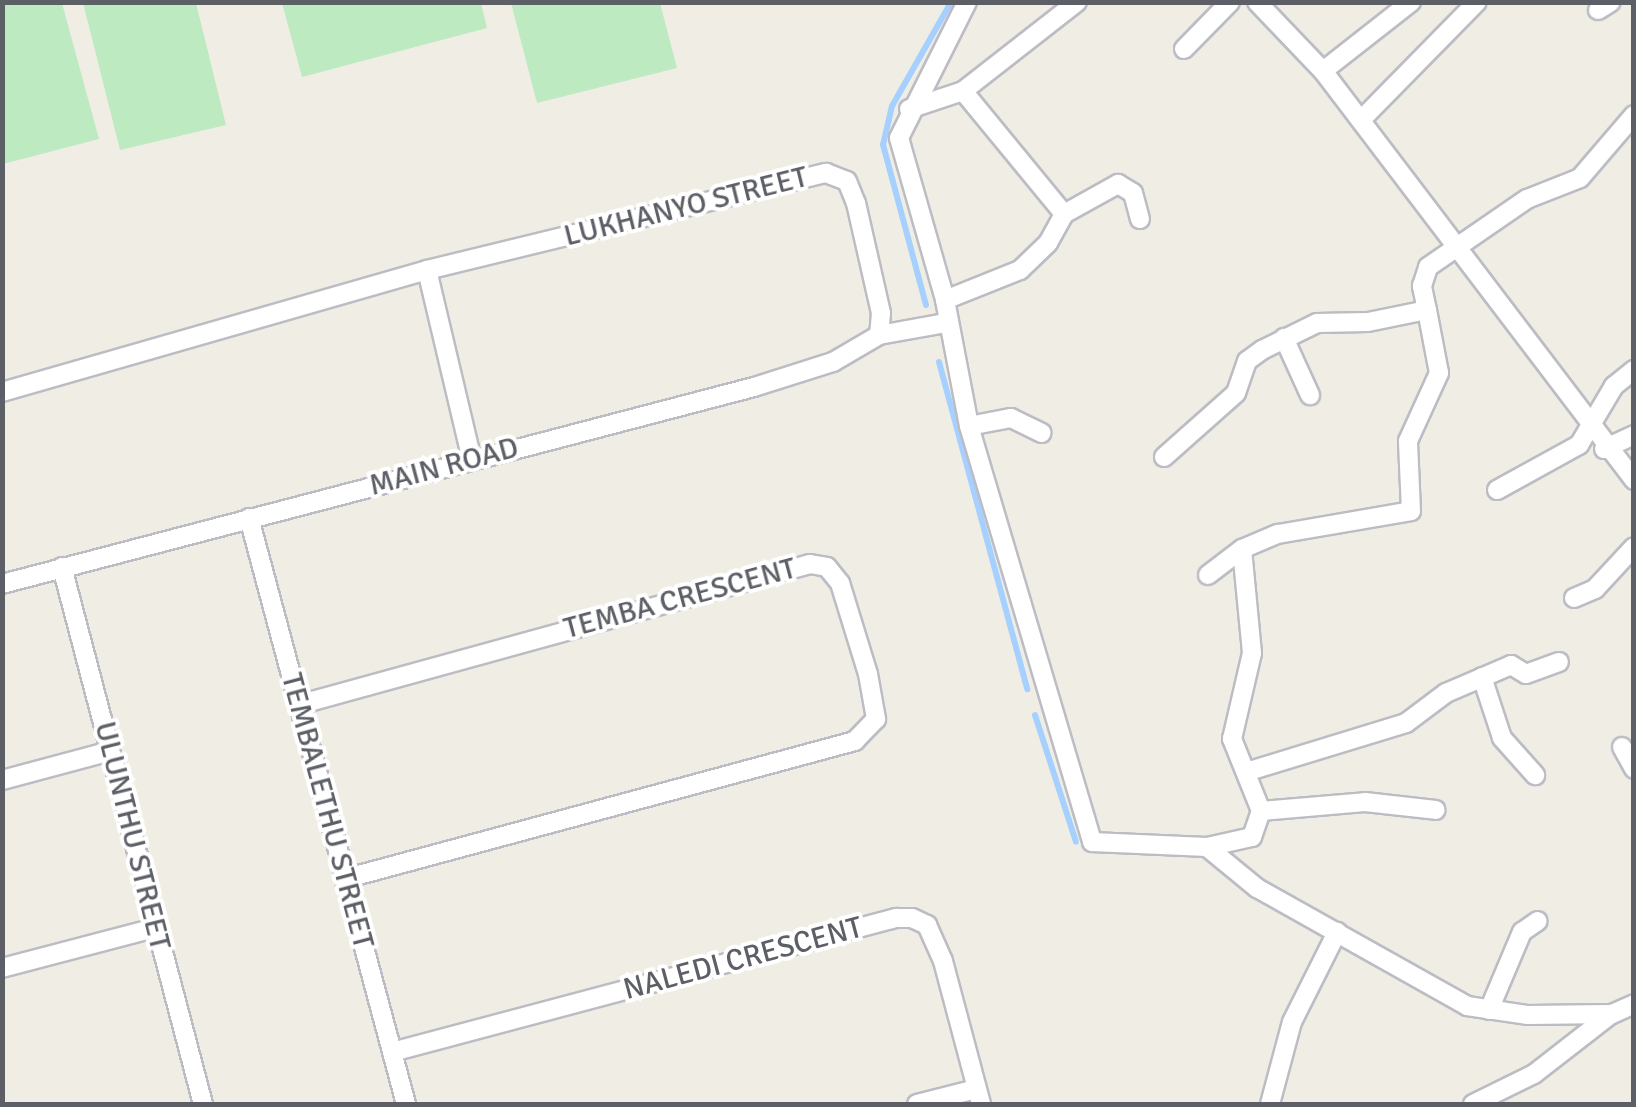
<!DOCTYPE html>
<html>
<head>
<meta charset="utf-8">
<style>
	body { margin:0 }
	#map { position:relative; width:1636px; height:1107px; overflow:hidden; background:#f0eee4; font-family:Signika,sans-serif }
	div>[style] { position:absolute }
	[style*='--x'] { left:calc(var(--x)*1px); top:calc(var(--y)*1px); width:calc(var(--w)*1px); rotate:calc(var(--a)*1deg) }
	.green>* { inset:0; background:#beeac2 }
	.stream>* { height:6px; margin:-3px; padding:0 3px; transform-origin:3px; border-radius:3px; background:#a5d0ff }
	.roads { filter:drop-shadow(2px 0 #bcbdc4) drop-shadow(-2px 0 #bcbdc4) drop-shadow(0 2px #bcbdc4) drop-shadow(0 -2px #bcbdc4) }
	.minor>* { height:18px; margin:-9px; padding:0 9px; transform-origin:9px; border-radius:9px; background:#fff }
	span { translate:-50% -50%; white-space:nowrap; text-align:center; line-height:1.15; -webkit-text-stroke:8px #fff; paint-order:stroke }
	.street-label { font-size:30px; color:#5c5f66 }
	.frame { position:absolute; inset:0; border:5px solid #5c5f66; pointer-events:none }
</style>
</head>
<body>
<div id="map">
	<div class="green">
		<i style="clip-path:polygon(3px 2px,62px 3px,99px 139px,3px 164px)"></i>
		<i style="clip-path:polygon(83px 3px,196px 3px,226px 125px,120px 150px)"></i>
		<i style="clip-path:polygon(282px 3px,481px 3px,487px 28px,302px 77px)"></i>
		<i style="clip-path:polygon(511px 3px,660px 3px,677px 68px,537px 103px)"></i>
	</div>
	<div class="stream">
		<i style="--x:926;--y:305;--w:166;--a:-105"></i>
		<i style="--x:883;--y:145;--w:40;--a:-77"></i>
		<i style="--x:892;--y:106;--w:120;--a:-60.4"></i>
		<i style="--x:939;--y:362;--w:339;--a:74.9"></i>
		<i style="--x:1035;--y:715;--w:133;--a:72.1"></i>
	</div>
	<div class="roads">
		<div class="minor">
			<i style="--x:967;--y:2;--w:152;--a:116.6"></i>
			<i style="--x:899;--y:138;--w:168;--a:74.1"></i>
			<i style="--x:945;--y:300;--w:128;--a:79.2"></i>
			<i style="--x:969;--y:426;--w:434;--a:73.5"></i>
			<i style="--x:1092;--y:842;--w:115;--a:2.5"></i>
			<i style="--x:1207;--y:847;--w:65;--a:39.4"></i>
			<i style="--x:1257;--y:888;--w:241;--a:29.3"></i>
			<i style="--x:1467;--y:1006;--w:62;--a:8.4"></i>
			<i style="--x:1528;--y:1015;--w:84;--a:-0.7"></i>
			<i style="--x:1612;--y:1014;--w:24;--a:-24"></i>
			<i style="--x:1077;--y:2;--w:145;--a:142"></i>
			<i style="--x:963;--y:91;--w:159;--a:50.6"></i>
			<i style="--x:1064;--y:214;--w:62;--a:-29.1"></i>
			<i style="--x:1118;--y:184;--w:17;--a:31"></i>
			<i style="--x:1133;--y:193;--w:27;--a:75"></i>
			<i style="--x:1257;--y:2;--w:95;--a:46.3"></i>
			<i style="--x:1323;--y:71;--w:514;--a:52.75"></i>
			<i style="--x:1598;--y:10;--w:15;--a:-32"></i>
			<i style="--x:1184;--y:49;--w:66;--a:-45.6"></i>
			<i style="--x:1323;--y:71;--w:112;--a:-38.1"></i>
			<i style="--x:909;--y:109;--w:57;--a:-18.4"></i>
			<i style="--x:1361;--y:120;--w:165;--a:-45.5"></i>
			<i style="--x:427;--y:270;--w:195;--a:76.7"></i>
			<i style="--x:945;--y:300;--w:81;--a:-21.8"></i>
			<i style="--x:1020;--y:270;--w:39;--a:-44"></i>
			<i style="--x:1048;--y:243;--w:33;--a:-61"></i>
			<i style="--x:879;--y:335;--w:67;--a:-10.3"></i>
			<i style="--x:1284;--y:338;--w:63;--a:65.5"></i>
			<i style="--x:2;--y:392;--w:442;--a:-16"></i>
			<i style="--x:427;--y:270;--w:411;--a:-13.7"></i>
			<i style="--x:826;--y:173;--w:22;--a:21"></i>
			<i style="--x:847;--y:181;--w:24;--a:68"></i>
			<i style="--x:856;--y:203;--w:113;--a:77.2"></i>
			<i style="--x:881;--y:313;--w:22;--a:95"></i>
			<i style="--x:969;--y:426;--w:43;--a:-10.8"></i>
			<i style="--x:1011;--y:418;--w:34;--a:26"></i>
			<i style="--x:1604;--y:449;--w:33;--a:-25"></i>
			<i style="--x:1164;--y:457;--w:96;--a:-41.6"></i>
			<i style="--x:1236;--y:393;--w:34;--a:-71"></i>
			<i style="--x:1247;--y:361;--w:19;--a:-36"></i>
			<i style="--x:1262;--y:350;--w:61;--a:-26.1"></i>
			<i style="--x:1317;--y:323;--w:51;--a:-1.1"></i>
			<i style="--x:1368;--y:322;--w:60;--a:-11.5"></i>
			<i style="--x:1427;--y:310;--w:25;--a:-102"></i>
			<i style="--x:1422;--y:286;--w:20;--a:-72"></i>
			<i style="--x:1428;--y:267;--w:120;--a:-34.5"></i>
			<i style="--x:1527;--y:199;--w:57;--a:-21.6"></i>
			<i style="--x:1580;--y:178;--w:83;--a:-49.4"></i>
			<i style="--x:1497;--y:490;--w:94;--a:-28.8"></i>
			<i style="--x:1579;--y:445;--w:69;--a:-59.3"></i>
			<i style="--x:1614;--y:386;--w:26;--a:-39"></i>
			<i style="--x:249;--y:518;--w:607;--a:75"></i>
			<i style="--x:62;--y:567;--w:555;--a:75.29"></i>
			<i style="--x:1208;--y:575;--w:43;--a:-37.4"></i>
			<i style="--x:2;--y:584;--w:777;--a:-14.68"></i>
			<i style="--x:754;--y:387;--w:83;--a:-17.6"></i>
			<i style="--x:833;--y:362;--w:53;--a:-30.4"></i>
			<i style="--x:1574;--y:598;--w:23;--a:-23"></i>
			<i style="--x:1595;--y:589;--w:57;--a:-47.1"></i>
			<i style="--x:1482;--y:677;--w:64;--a:71.8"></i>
			<i style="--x:1502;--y:738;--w:50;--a:48.3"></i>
			<i style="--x:298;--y:705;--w:531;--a:-15.4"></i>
			<i style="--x:810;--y:564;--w:17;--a:10"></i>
			<i style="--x:827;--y:567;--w:21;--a:51"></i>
			<i style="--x:840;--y:583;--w:95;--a:72.9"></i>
			<i style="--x:868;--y:674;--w:46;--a:79.9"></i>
			<i style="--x:876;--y:719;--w:30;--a:134"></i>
			<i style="--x:855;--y:741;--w:529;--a:164.89"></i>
			<i style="--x:1622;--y:747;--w:25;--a:61"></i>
			<i style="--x:1246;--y:772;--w:167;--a:-17"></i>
			<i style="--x:1406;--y:723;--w:50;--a:-36.9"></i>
			<i style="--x:1446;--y:693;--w:71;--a:-23.3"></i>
			<i style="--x:1511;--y:665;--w:17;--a:31"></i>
			<i style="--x:1526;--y:674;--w:35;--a:-20"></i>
			<i style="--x:2;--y:780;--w:112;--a:-15"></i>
			<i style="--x:1261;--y:811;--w:104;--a:-4.9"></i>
			<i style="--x:1365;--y:802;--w:71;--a:6.4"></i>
			<i style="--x:1207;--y:847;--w:46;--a:-12.5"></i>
			<i style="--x:1252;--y:837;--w:28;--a:-71"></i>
			<i style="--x:1261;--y:811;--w:78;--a:-111.9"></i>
			<i style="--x:1232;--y:739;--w:88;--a:-76.9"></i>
			<i style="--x:1252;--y:653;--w:104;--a:-95.5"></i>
			<i style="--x:1242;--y:549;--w:39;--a:-23"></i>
			<i style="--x:1278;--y:534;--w:135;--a:-9.8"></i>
			<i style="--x:1411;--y:511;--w:70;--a:-92.5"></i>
			<i style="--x:1408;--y:441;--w:75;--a:-65.5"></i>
			<i style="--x:1439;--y:373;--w:64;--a:-100.8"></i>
			<i style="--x:2;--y:968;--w:158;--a:-14.7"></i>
			<i style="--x:1489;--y:1010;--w:85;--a:-67.1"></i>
			<i style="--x:1522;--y:932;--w:19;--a:-35"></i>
			<i style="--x:392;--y:1052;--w:522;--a:-14.89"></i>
			<i style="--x:896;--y:918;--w:16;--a:0"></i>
			<i style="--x:912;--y:918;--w:17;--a:25"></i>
			<i style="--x:927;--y:925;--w:39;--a:66"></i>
			<i style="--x:943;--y:961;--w:148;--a:75.1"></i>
			<i style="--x:917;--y:1104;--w:61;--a:-14.3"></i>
			<i style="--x:1270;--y:1104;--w:85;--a:-75"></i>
			<i style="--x:1292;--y:1022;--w:101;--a:-63.4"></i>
			<i style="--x:1473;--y:1104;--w:68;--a:-26.2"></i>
			<i style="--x:1534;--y:1074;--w:98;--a:-37.9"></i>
		</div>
	</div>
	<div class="street-label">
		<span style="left:686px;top:207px;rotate:-14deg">LUKHANYO STREET</span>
		<span style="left:444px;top:467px;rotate:-15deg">MAIN ROAD</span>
		<span style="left:680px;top:599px;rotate:-15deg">TEMBA CRESCENT</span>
		<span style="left:327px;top:811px;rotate:75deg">TEMBALETHU STREET</span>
		<span style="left:132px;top:836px;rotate:76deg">ULUNTHU STREET</span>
		<span style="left:743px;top:959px;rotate:-15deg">NALEDI CRESCENT</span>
	</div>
	<div class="frame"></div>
</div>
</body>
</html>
